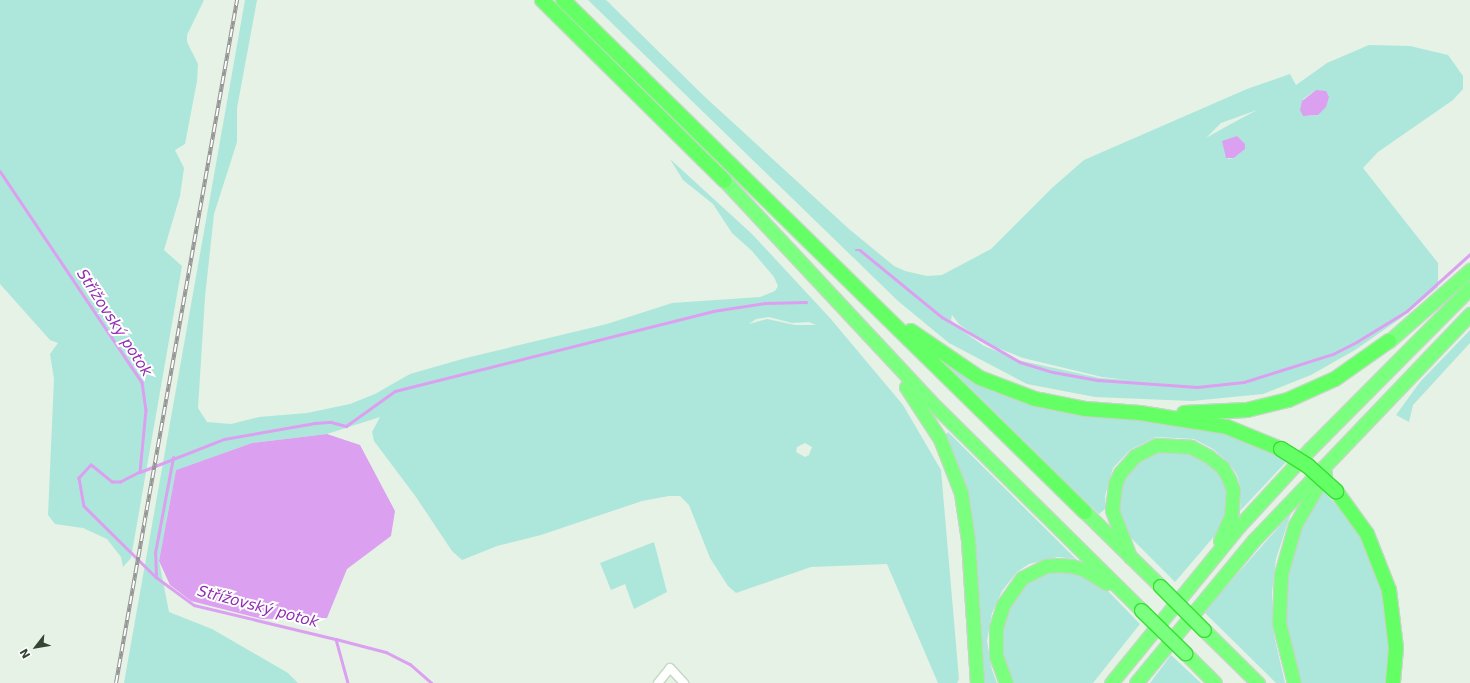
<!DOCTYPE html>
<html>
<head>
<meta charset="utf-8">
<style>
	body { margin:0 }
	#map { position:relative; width:1470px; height:683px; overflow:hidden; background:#e5f2e5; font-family:"DejaVu Sans",sans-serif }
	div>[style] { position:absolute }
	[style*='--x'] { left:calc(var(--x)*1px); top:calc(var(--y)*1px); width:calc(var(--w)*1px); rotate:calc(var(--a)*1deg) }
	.green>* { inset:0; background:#ade7db }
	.water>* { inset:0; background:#dca0f0 }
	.stream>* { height:2.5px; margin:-1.25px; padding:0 1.25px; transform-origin:1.25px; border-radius:1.25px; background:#dca0f0 }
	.roads { filter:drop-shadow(1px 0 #c1d9c1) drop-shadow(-1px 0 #c1d9c1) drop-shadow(0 1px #c1d9c1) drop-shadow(0 -1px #c1d9c1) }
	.minor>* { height:8px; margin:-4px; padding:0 4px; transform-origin:4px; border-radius:4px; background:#fff }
	.trunk>* { height:13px; margin:-6.5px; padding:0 6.5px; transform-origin:6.5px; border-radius:6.5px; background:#7aff7e }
	.motorway>* { height:14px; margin:-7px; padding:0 7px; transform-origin:7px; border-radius:7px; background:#63ff64 }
	.rail>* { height:4px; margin-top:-2px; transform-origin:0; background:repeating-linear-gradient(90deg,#fff 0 8px,#949494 0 16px); box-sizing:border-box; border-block:1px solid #949494 }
	.bridges { filter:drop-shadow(1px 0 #38de33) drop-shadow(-1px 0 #38de33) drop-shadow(0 1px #38de33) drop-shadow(0 -1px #38de33) }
	.trunk-bridge>* { height:13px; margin:-6.5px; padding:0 6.5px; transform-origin:6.5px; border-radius:6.5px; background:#7aff7e }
	.motorway-bridge>* { height:14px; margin:-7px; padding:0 7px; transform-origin:7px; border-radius:7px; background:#63ff64 }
	span { translate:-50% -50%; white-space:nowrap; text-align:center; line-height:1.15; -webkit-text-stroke:4px #fff; paint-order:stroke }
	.water-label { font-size:15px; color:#912db1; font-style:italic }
	.north { position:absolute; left:16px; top:627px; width:40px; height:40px; -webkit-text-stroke:3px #fff; paint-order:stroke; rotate:239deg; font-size:11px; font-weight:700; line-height:16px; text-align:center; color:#354534 }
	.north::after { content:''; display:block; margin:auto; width:14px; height:18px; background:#354534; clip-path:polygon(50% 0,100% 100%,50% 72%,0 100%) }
</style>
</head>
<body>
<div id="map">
	<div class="green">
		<i style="clip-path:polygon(0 0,204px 0,187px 35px,187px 42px,198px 64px,197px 81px,185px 144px,175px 150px,184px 168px,180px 196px,164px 250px,182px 266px,131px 558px,123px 567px,121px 557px,107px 539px,83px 528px,55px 524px,48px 515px,54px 379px,50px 354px,58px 343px,50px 340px,0 284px)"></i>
		<i style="clip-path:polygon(evenodd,245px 0,257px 0,237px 108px,237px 142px,214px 214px,205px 297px,198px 408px,207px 422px,231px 424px,259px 417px,307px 413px,350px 404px,375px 394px,410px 374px,466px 358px,607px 324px,672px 303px,760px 297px,775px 291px,778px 286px,774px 277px,752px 251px,732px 233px,713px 204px,683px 180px,670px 159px,752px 234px,830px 318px,903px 405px,941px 470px,959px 679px,957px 683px,938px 683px,887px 564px,811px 567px,736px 593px,728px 586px,710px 558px,689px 505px,680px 496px,669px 496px,642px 501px,541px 535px,497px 546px,462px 560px,452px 551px,416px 497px,374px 441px,372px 432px,380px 417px,327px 434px,252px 443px,176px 470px,159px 561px,169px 612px,212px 629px,288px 673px,298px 683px,124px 683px,245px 0,769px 317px,792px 323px,809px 322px,816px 325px,795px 325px,767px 319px,749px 324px,756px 319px,769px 317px,245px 0,805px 443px,812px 447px,809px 455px,805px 457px,796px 452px,797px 447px,805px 443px)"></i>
		<i style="clip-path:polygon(evenodd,588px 0,606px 0,705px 97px,849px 229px,894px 266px,905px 271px,927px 276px,942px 275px,991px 249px,1052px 188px,1084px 160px,1247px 89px,1290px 74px,1296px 85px,1327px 63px,1369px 45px,1410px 46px,1448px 55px,1463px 76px,1463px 89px,1453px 100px,1378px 152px,1363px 168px,1438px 263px,1438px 287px,1401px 318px,1355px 350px,1311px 375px,1263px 394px,1192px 401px,1095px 397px,1027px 384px,949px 343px,898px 301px,588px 0,1316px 90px,1318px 115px,1308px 116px,1303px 99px,1316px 90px,588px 0,1257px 110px,1229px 125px,1206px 138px,1221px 123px,1257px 110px,588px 0,1223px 141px,1245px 149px,1234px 158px,1228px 159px,1223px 141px,588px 0,952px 315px,959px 324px,985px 343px,1023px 358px,1102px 377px,1129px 380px,1100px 378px,1022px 361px,984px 346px,957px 327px,951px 320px,952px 315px)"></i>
		<i style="clip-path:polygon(1470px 330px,1470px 343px,1413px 405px,1409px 422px,1396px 415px,1420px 382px)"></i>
		<i style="clip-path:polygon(946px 364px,974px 381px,1037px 406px,1075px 414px,1205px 427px,1266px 448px,1287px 461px,1240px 511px,1241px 489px,1237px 475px,1228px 462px,1213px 449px,1194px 439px,1156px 437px,1130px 450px,1113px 468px,1105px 496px,1106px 508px,1099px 514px)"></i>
		<i style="clip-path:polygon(948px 432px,1076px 559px,1058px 557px,1029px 564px,1017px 572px,1002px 591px,992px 613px,987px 641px,992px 670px,997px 683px,984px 683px,969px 506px,963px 481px,946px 435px)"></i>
		<i style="clip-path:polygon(1180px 448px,1219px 469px,1229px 491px,1223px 526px,1175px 582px,1127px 534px,1118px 511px,1118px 485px,1123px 474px,1147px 452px)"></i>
		<i style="clip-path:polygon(1319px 485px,1352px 524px,1361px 538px,1381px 585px,1389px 636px,1385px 683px,1300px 683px,1285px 626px,1284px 593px,1291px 544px)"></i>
		<i style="clip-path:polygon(1291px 513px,1276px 559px,1272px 592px,1274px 635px,1285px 683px,1276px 683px,1204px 612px)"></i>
		<i style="clip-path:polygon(654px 542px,667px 592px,634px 609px,625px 584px,611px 590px,600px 563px)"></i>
		<i style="clip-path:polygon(1058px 569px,1083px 575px,1105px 588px,1140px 624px,1093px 683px,1012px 683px,1003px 667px,1000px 641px,1004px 616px,1018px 589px,1035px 575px)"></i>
		<i style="clip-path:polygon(1171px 655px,1201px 683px,1150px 683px)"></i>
	</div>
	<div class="water">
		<i style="clip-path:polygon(1316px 90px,1326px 91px,1329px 97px,1326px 107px,1318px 115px,1303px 116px,1300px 110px,1302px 101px)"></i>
		<i style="clip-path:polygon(1237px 136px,1245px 144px,1245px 149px,1234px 158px,1226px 158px,1222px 141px)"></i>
		<i style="clip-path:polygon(327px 434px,360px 445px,395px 511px,391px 536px,347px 569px,327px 618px,262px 619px,191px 601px,170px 585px,159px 561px,176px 470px,252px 443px)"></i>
	</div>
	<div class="stream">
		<i style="--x:0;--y:171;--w:254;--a:56.1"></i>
		<i style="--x:142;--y:382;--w:28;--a:82"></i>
		<i style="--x:146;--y:410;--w:62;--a:95.5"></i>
		<i style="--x:140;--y:472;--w:22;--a:153"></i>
		<i style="--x:120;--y:482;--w:8;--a:180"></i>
		<i style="--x:112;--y:482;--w:27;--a:-141"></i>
		<i style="--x:91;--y:465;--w:18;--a:133"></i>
		<i style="--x:79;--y:478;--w:28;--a:80"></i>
		<i style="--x:84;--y:506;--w:101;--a:44.6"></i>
		<i style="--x:156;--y:577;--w:47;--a:36.4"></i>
		<i style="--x:194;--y:605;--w:146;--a:13.5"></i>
		<i style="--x:336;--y:639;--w:46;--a:74.7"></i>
		<i style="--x:856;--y:250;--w:4;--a:0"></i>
		<i style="--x:860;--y:250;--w:106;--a:39.3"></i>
		<i style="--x:942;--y:317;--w:90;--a:30"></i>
		<i style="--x:1020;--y:362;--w:34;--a:17"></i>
		<i style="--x:1053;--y:372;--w:46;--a:10.1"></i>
		<i style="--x:1098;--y:380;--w:99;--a:4"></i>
		<i style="--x:1197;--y:387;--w:47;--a:-6.1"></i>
		<i style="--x:1244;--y:382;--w:93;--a:-17.5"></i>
		<i style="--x:1333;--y:354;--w:28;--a:-27"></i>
		<i style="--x:1358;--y:341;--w:57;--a:-31.5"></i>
		<i style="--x:1407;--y:311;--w:85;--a:-42.1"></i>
		<i style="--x:140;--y:472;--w:90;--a:-21.4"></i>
		<i style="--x:224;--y:439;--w:92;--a:-10"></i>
		<i style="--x:315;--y:423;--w:16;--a:-4"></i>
		<i style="--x:331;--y:422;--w:16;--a:15"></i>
		<i style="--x:346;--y:426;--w:60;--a:-35.5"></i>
		<i style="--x:395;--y:391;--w:328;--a:-14.1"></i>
		<i style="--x:713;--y:311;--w:53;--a:-8.7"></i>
		<i style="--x:765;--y:303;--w:41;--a:-1.4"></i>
		<i style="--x:156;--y:577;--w:24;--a:-92"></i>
		<i style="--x:155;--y:553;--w:97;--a:-79.3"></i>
		<i style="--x:336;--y:639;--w:52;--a:14.6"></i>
		<i style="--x:386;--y:652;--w:27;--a:27"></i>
		<i style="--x:410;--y:664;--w:29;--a:41"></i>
	</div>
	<div class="roads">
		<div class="minor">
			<i style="--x:658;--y:683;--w:19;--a:-51"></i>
			<i style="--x:670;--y:668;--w:21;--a:47"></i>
		</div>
		<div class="trunk">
			<i style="--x:725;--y:181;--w:301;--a:47"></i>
			<i style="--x:930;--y:401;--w:297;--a:44.7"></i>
			<i style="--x:1389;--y:341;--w:108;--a:-41.2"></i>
			<i style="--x:906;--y:387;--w:62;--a:56.8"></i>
			<i style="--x:940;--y:439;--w:58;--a:68.7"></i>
			<i style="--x:961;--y:493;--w:48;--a:81.5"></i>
			<i style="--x:968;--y:540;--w:143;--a:86.4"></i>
			<i style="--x:1085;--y:512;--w:105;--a:44.6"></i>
			<i style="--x:1130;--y:557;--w:50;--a:-111"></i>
			<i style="--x:1112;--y:510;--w:26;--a:-83"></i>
			<i style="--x:1115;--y:484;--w:12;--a:-66"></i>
			<i style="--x:1120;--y:473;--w:23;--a:-49"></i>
			<i style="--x:1135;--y:456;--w:25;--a:-27"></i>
			<i style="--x:1157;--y:445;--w:34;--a:3"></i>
			<i style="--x:1191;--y:447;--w:19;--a:28"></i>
			<i style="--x:1208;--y:456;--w:18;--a:38"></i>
			<i style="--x:1222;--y:467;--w:14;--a:60"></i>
			<i style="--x:1229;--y:479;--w:12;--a:70"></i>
			<i style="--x:1233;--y:490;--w:26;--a:94"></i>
			<i style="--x:1231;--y:516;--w:27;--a:114"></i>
			<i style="--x:1204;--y:630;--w:76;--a:44.5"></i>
			<i style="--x:1185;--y:653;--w:42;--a:45"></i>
			<i style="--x:1006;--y:683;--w:29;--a:-110"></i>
			<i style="--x:996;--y:656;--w:28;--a:-90"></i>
			<i style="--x:996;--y:628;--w:24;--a:-73"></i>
			<i style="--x:1003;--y:605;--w:33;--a:-55"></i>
			<i style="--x:1022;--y:578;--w:27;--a:-27"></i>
			<i style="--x:1046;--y:566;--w:12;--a:-5"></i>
			<i style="--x:1058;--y:565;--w:14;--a:4"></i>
			<i style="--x:1072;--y:566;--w:14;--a:17"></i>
			<i style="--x:1085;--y:570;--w:25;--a:32"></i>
			<i style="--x:1111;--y:683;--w:204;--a:-50.8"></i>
			<i style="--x:1240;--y:525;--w:103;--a:-47.4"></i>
			<i style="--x:1310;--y:449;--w:227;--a:-45.2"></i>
			<i style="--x:1136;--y:683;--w:185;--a:-50.5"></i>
			<i style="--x:1254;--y:540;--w:313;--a:-46.3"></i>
			<i style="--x:1294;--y:683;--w:62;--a:-104"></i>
			<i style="--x:1279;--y:623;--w:49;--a:-87.7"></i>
			<i style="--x:1281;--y:574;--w:51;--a:-74.1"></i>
			<i style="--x:1295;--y:525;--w:60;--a:-60"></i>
		</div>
		<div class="motorway">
			<i style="--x:542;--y:0;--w:257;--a:44.7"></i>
			<i style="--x:563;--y:0;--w:731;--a:44.45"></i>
			<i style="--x:911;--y:331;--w:83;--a:34.3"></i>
			<i style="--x:980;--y:378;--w:59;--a:20.9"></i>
			<i style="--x:1035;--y:399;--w:52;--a:11.1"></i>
			<i style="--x:1086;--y:409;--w:54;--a:4.2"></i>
			<i style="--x:1140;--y:413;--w:88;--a:9.1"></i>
			<i style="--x:1227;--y:427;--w:58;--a:22.2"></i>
			<i style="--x:1184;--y:413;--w:63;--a:-2.7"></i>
			<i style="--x:1247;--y:410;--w:42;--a:-13.7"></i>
			<i style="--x:1288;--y:400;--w:51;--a:-24.1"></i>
			<i style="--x:1335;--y:379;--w:66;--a:-35.1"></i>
			<i style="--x:1336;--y:491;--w:53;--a:54.2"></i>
			<i style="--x:1367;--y:534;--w:60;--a:68.6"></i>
			<i style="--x:1389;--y:590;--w:58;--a:83.1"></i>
			<i style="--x:1396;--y:648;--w:35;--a:95"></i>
		</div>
	</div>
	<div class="rail">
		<i style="--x:116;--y:683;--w:694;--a:-79.95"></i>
	</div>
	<div class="bridges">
		<div class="trunk-bridge">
			<i style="--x:1160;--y:586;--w:62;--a:45"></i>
			<i style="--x:1141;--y:610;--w:62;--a:44.3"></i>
		</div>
		<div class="motorway-bridge">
			<i style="--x:1281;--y:449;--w:32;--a:32"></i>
			<i style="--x:1308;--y:466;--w:38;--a:42"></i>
		</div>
	</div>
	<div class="water-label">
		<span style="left:114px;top:323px;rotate:57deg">Střížovský potok</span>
		<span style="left:258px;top:607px;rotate:15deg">Střížovský potok</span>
	</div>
	<div class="north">N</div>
</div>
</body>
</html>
